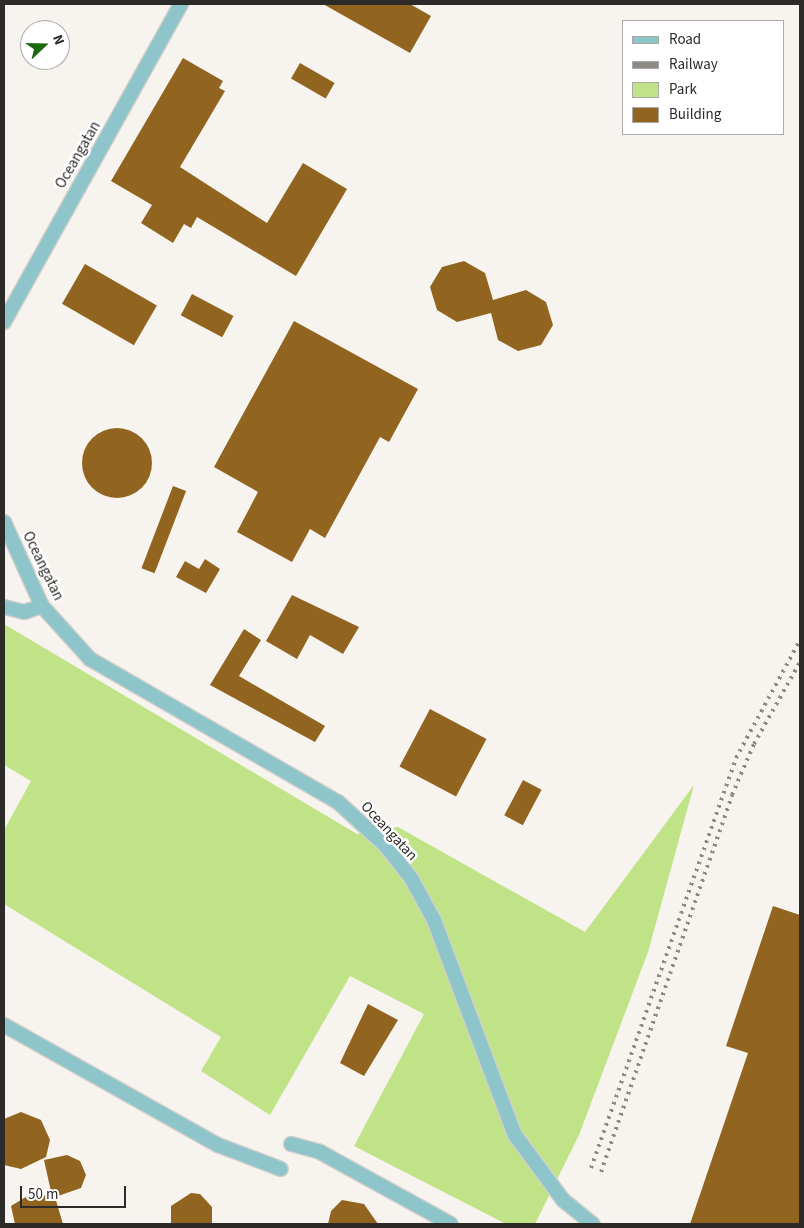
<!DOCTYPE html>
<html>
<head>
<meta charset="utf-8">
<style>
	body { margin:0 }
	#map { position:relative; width:804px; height:1228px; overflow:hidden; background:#f7f3ee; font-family:"Source Sans 3",sans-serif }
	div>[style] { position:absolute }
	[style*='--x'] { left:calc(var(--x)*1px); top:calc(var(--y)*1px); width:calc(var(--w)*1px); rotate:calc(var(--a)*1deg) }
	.green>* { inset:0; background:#c1e387 }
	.building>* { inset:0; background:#916520; transform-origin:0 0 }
	.round { border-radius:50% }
	.roads { filter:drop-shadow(1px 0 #d3cfcb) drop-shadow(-1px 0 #d3cfcb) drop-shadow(0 1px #d3cfcb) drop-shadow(0 -1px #d3cfcb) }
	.minor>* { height:14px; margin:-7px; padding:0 7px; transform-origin:7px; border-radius:7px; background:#8ec5ca }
	.rail>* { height:4px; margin-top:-2px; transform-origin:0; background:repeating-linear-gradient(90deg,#8d8a86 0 2.5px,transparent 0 7.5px) }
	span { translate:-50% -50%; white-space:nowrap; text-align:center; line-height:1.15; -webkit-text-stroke:5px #fff; paint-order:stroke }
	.street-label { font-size:15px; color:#2d2b29 }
	.frame { position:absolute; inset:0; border:5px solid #2d2b29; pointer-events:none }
	.legend { position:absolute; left:622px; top:20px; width:162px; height:115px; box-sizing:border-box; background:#fff; border:1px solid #abaaa9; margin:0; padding:6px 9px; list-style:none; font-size:15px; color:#2d2b29 }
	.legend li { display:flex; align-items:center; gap:10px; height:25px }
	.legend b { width:25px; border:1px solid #abaaa9 }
	.north { position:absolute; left:20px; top:20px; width:50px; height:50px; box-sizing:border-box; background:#fff; border:1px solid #abaaa9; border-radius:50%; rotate:69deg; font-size:14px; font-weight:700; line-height:20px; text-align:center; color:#2d2b29 }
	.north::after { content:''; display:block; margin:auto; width:18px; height:22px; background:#1b6a0c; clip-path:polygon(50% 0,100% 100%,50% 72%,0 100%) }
	.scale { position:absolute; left:20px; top:1186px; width:106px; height:22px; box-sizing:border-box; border:2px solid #2d2b29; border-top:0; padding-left:6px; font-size:15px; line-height:18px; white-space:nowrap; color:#2d2b29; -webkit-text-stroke:4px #fff; paint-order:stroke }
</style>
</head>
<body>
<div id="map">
	<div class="green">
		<i style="clip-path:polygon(4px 624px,357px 834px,398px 827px,585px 932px,694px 785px,648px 952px,579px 1135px,535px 1224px,506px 1224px,354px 1146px,424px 1014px,350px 976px,270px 1115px,201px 1071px,221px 1037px,4px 904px,4px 830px,31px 781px,4px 765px)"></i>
	</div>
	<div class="building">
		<i style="clip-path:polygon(323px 4px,410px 4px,431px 16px,410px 53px)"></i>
		<i style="clip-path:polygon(183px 58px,223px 81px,219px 88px,225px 91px,180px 167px,267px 223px,303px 163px,347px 189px,296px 276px,197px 217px,191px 228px,184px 224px,173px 243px,141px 223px,152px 205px,111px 181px)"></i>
		<i style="left:300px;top:63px;width:40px;height:18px;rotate:30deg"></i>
		<i style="clip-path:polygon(464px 261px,485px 273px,493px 300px,526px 290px,546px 302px,553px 325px,541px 345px,518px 351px,498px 340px,491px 313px,457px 322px,437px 310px,430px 287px,442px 267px)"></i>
		<i style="left:85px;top:264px;width:83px;height:46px;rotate:30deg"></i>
		<i style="left:192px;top:294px;width:47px;height:24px;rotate:28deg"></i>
		<i style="clip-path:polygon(294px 321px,418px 389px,389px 442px,380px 437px,325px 538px,310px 529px,292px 562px,237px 532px,258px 492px,214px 467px)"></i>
		<i class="round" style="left:82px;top:428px;width:70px;height:70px"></i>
		<i style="left:173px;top:486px;width:14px;height:88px;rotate:21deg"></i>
		<i style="clip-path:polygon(205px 559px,220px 569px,206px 593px,176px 577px,185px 561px,199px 569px)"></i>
		<i style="clip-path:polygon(292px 595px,359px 627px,343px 654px,310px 635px,297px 659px,266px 641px)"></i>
		<i style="clip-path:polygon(244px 629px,261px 640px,239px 676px,325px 726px,315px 742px,210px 685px)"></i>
		<i style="left:430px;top:709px;width:64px;height:65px;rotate:28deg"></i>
		<i style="left:523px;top:780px;width:21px;height:40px;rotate:28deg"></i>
		<i style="clip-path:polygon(773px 906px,800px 915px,800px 1224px,690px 1224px,748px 1053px,726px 1046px)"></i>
		<i style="clip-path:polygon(368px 1004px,398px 1020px,364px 1076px,340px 1063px)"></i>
		<i style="clip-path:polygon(21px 1112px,41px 1120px,50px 1140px,46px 1157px,21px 1169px,4px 1165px,4px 1119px)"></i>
		<i style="clip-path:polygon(67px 1155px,80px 1161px,86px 1175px,81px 1188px,55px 1197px,63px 1224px,15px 1224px,11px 1206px,29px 1195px,52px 1196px,44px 1160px)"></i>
		<i style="clip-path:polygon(191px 1193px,200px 1194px,212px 1207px,212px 1224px,171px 1224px,171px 1206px)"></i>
		<i style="clip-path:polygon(342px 1200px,364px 1204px,378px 1224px,328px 1224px,331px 1211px)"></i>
	</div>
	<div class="roads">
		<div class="minor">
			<i style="--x:4;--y:322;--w:364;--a:-60.9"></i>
			<i style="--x:4;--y:522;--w:92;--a:65.7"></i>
			<i style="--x:42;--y:606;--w:72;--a:47.8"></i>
			<i style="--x:90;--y:659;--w:286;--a:30"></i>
			<i style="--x:338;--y:802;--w:64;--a:42.5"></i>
			<i style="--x:385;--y:845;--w:42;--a:51.8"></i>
			<i style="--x:411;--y:878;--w:48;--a:61.3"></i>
			<i style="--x:434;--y:920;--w:230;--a:69.4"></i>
			<i style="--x:515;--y:1135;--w:81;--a:53.6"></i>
			<i style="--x:563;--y:1200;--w:38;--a:39"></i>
			<i style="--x:4;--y:607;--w:21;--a:14"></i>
			<i style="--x:24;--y:612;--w:19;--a:-18"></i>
			<i style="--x:4;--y:1025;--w:245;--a:29.3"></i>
			<i style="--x:218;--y:1145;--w:67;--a:20.9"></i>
			<i style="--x:291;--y:1144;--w:30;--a:15"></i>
			<i style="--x:320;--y:1152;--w:149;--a:28.8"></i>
		</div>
	</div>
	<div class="rail">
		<i style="--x:591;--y:1168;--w:435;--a:-70.5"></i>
		<i style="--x:736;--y:758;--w:134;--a:-61.5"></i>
		<i style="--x:601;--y:1172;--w:399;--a:-70.8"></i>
		<i style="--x:732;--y:795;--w:56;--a:-66.7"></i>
		<i style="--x:754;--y:744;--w:94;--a:-60.7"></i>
	</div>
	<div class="street-label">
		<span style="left:78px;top:155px;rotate:-60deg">Oceangatan</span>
		<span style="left:43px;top:566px;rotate:64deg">Oceangatan</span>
		<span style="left:389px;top:831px;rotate:47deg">Oceangatan</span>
	</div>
	<div class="frame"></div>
	<ul class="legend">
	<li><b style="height:6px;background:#8ec5ca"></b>Road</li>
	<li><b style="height:6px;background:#8d8a86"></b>Railway</li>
	<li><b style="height:14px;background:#c1e387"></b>Park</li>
	<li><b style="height:14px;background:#916520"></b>Building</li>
	</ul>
	<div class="north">N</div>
	<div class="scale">50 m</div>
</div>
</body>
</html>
